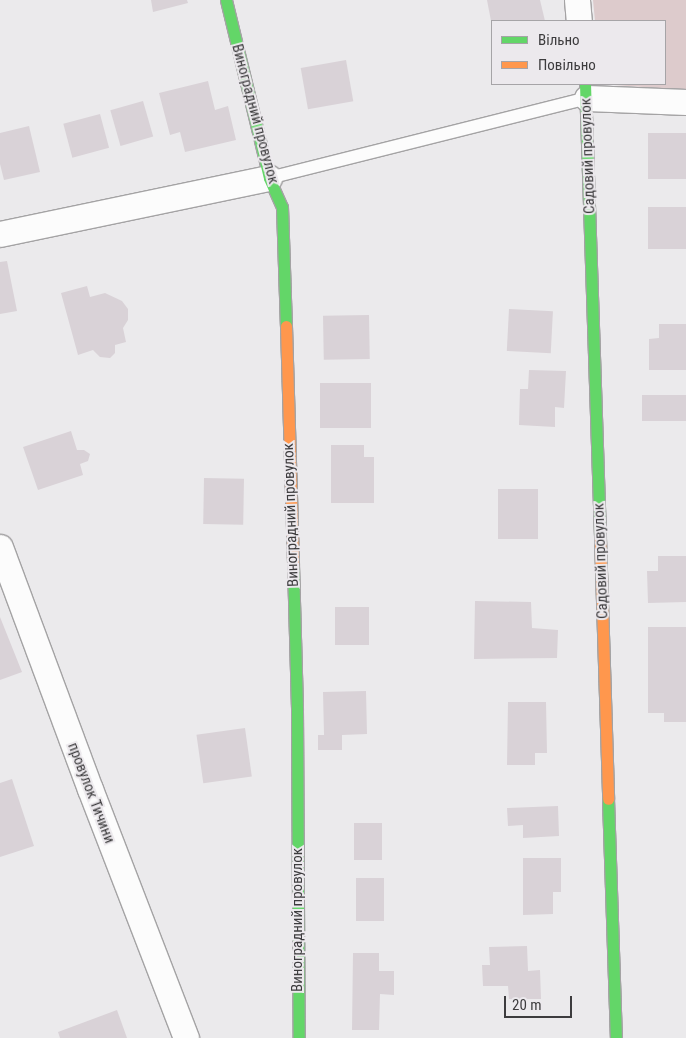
<!DOCTYPE html>
<html>
<head>
<meta charset="utf-8">
<style>
	body { margin:0 }
	#map { position:relative; width:686px; height:1038px; overflow:hidden; background:#ebeaec; font-family:"Roboto Condensed",sans-serif }
	div>[style] { position:absolute }
	[style*='--x'] { left:calc(var(--x)*1px); top:calc(var(--y)*1px); width:calc(var(--w)*1px); rotate:calc(var(--a)*1deg) }
	.green>* { inset:0; background:#ddcbcc }
	.building>* { inset:0; background:#d9d2d7; transform-origin:0 0 }
	.roads { filter:drop-shadow(1px 0 #a4a3a4) drop-shadow(-1px 0 #a4a3a4) drop-shadow(0 1px #a4a3a4) drop-shadow(0 -1px #a4a3a4) }
	.lane>* { height:12px; margin:-6px; padding:0 6px; transform-origin:6px; border-radius:6px; background:#fcfcfc }
	.street>* { height:25px; margin:-12.5px; padding:0 12.5px; transform-origin:12.5px; border-radius:12.5px; background:#fcfcfc }
	.fast>* { height:11px; margin:-5.5px; padding:0 5.5px; transform-origin:5.5px; border-radius:5.5px; background:#63d668 }
	.slow>* { height:11px; margin:-5.5px; padding:0 5.5px; transform-origin:5.5px; border-radius:5.5px; background:#ff974d }
	span { translate:-50% -50%; white-space:nowrap; text-align:center; line-height:1.15; -webkit-text-stroke:4px #ece9ed; paint-order:stroke }
	.street-label { font-size:15px; color:#3d3c3e }
	.legend { position:absolute; left:491px; top:20px; width:175px; height:65px; box-sizing:border-box; background:#ece9ed; border:1px solid #a6a4a7; margin:0; padding:6px 9px; list-style:none; font-size:15px; color:#3d3c3e }
	.legend li { display:flex; align-items:center; gap:10px; height:25px }
	.legend b { width:25px; border:1px solid #a6a4a7 }
	.scale { position:absolute; left:504px; top:996px; width:68px; height:22px; box-sizing:border-box; border:2px solid #3d3c3e; border-top:0; padding-left:6px; font-size:15px; line-height:18px; white-space:nowrap; color:#3d3c3e; -webkit-text-stroke:4px #ece9ed; paint-order:stroke }
</style>
</head>
<body>
<div id="map">
	<div class="green">
		<i style="clip-path:polygon(593px 0,686px 0,686px 90px,600px 84px,665px 84px,665px 21px,595px 21px)"></i>
	</div>
	<div class="building">
		<i style="clip-path:polygon(151px 0,187px 0,188px 3px,153px 12px)"></i>
		<i style="clip-path:polygon(487px 0,540px 0,545px 21px,491px 21px)"></i>
		<i style="left:346px;top:60px;width:42px;height:46px;rotate:80deg"></i>
		<i style="clip-path:polygon(208px 81px,215px 110px,228px 106px,236px 140px,185px 152px,180px 132px,170px 135px,159px 93px)"></i>
		<i style="left:143px;top:101px;width:37px;height:34px;rotate:74deg"></i>
		<i style="left:100px;top:114px;width:35px;height:38px;rotate:75deg"></i>
		<i style="clip-path:polygon(29px 126px,40px 172px,4px 180px,0 164px,0 133px)"></i>
		<i style="left:648px;top:133px;width:38px;height:46px"></i>
		<i style="left:686px;top:207px;width:42px;height:38px;rotate:90deg"></i>
		<i style="clip-path:polygon(7px 261px,17px 311px,0 314px,0 262px)"></i>
		<i style="clip-path:polygon(87px 286px,90px 297px,105px 293px,122px 301px,128px 309px,128px 320px,123px 328px,126px 342px,115px 345px,115px 353px,110px 358px,100px 357px,93px 350px,78px 355px,61px 293px)"></i>
		<i style="left:509px;top:309px;width:44px;height:42px;rotate:3deg"></i>
		<i style="left:369px;top:315px;width:44px;height:46px;rotate:89deg"></i>
		<i style="clip-path:polygon(659px 324px,686px 324px,686px 370px,649px 370px,649px 339px,659px 338px)"></i>
		<i style="clip-path:polygon(529px 370px,566px 371px,564px 408px,555px 407px,555px 427px,519px 425px,520px 389px,528px 389px)"></i>
		<i style="left:320px;top:383px;width:51px;height:45px"></i>
		<i style="left:686px;top:395px;width:26px;height:44px;rotate:90deg"></i>
		<i style="clip-path:polygon(71px 431px,77px 450px,84px 450px,90px 454px,88px 461px,80px 464px,83px 475px,38px 490px,23px 447px)"></i>
		<i style="clip-path:polygon(331px 445px,364px 445px,364px 457px,374px 457px,374px 503px,331px 503px)"></i>
		<i style="left:204px;top:478px;width:40px;height:46px;rotate:1deg"></i>
		<i style="left:498px;top:489px;width:40px;height:50px"></i>
		<i style="clip-path:polygon(658px 556px,686px 556px,686px 602px,648px 603px,647px 571px,658px 571px)"></i>
		<i style="clip-path:polygon(475px 601px,531px 602px,532px 628px,558px 630px,557px 658px,474px 659px)"></i>
		<i style="left:335px;top:607px;width:34px;height:38px"></i>
		<i style="clip-path:polygon(0 617px,22px 672px,0 680px)"></i>
		<i style="clip-path:polygon(648px 627px,686px 627px,686px 722px,664px 722px,664px 713px,648px 713px)"></i>
		<i style="clip-path:polygon(366px 691px,367px 734px,342px 735px,342px 750px,318px 750px,318px 735px,324px 735px,323px 692px)"></i>
		<i style="clip-path:polygon(508px 702px,546px 702px,547px 753px,535px 753px,535px 765px,507px 765px)"></i>
		<i style="left:245px;top:728px;width:49px;height:49px;rotate:82deg"></i>
		<i style="clip-path:polygon(12px 779px,34px 846px,0 857px,0 783px)"></i>
		<i style="clip-path:polygon(558px 806px,559px 836px,523px 838px,523px 825px,508px 826px,507px 808px)"></i>
		<i style="left:354px;top:823px;width:28px;height:37px"></i>
		<i style="clip-path:polygon(523px 858px,561px 858px,561px 892px,553px 892px,553px 914px,523px 915px)"></i>
		<i style="left:384px;top:878px;width:43px;height:28px;rotate:90deg"></i>
		<i style="clip-path:polygon(527px 946px,528px 971px,540px 970px,541px 999px,509px 999px,508px 986px,483px 986px,482px 965px,490px 965px,489px 947px)"></i>
		<i style="clip-path:polygon(353px 953px,379px 953px,379px 971px,394px 971px,394px 995px,380px 994px,379px 1030px,352px 1030px)"></i>
		<i style="clip-path:polygon(117px 1010px,127px 1038px,60px 1038px,58px 1032px)"></i>
	</div>
	<div class="roads">
		<div class="lane">
			<i style="--x:269;--y:178;--w:328;--a:-14.1"></i>
		</div>
		<div class="street">
			<i style="--x:577;--y:0;--w:21;--a:85"></i>
			<i style="--x:587;--y:98;--w:99;--a:2.3"></i>
			<i style="--x:0;--y:234;--w:275;--a:-11.8"></i>
			<i style="--x:0;--y:547;--w:258;--a:69.6"></i>
			<i style="--x:90;--y:789;--w:267;--a:68.9"></i>
		</div>
		<div class="fast">
			<i style="--x:226;--y:0;--w:183;--a:76.4"></i>
			<i style="--x:269;--y:178;--w:32;--a:66"></i>
			<i style="--x:282;--y:207;--w:119;--a:88.1"></i>
			<i style="--x:585;--y:84;--w:454;--a:88.1"></i>
			<i style="--x:293;--y:565;--w:145;--a:88.4"></i>
			<i style="--x:297;--y:710;--w:328;--a:89.7"></i>
			<i style="--x:608;--y:799;--w:239;--a:88.1"></i>
		</div>
		<div class="slow">
			<i style="--x:286;--y:326;--w:239;--a:88.3"></i>
			<i style="--x:600;--y:538;--w:261;--a:88.2"></i>
		</div>
	</div>
	<div class="street-label">
		<span style="left:255px;top:114px;rotate:75deg">Виноградний провулок</span>
		<span style="left:588px;top:156px;rotate:-92deg">Садовий провулок</span>
		<span style="left:291px;top:515px;rotate:-92deg">Виноградний провулок</span>
		<span style="left:601px;top:561px;rotate:-92deg">Садовий провулок</span>
		<span style="left:91px;top:793px;rotate:69deg">провулок Тичини</span>
		<span style="left:298px;top:920px;rotate:-90deg">Виноградний провулок</span>
	</div>
	<ul class="legend">
	<li><b style="height:6px;background:#63d668"></b>Вільно</li>
	<li><b style="height:6px;background:#ff974d"></b>Повільно</li>
	</ul>
	<div class="scale">20 m</div>
</div>
</body>
</html>
